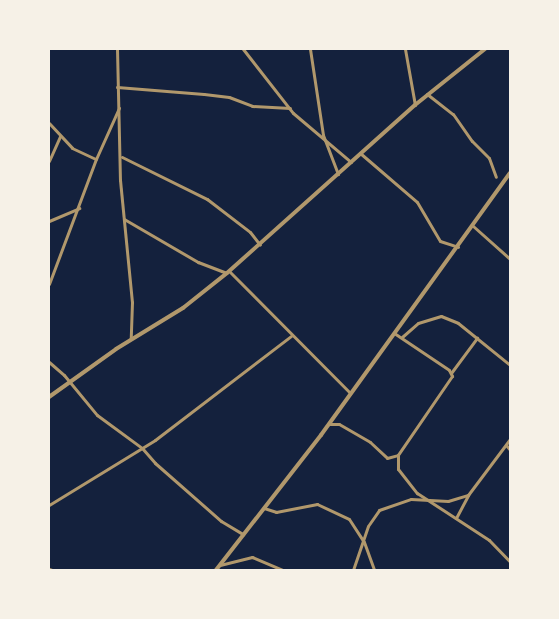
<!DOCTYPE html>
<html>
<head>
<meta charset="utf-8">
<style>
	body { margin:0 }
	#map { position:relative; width:559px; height:619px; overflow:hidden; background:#14213d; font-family:Commissioner,sans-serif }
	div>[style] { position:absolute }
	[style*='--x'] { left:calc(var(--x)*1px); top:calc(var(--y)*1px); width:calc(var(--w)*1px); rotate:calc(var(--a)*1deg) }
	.minor>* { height:3px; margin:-1.5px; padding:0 1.5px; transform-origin:1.5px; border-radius:1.5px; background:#b1986c }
	.tertiary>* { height:4px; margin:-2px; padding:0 2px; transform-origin:2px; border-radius:2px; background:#b1986c }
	span { translate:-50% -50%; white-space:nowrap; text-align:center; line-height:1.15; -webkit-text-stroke:5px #f6f1e7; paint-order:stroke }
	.frame { position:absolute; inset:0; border:50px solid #f6f1e7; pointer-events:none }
</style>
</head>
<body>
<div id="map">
	<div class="minor">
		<i style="--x:117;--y:49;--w:131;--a:88.7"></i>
		<i style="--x:120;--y:180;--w:123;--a:84.4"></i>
		<i style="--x:132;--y:302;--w:37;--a:92"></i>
		<i style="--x:243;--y:49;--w:81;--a:52"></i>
		<i style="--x:293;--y:113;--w:76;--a:40.2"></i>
		<i style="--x:310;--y:49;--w:87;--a:81.4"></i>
		<i style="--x:323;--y:135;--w:42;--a:69"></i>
		<i style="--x:405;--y:49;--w:57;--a:79.9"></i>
		<i style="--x:117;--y:87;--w:87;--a:4.6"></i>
		<i style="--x:204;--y:94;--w:25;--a:7"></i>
		<i style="--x:229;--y:97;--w:25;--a:21"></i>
		<i style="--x:252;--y:106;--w:38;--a:3"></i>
		<i style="--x:427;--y:94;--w:33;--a:38"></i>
		<i style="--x:453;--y:114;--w:33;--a:55"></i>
		<i style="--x:472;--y:141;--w:24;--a:45"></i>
		<i style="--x:489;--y:158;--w:20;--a:70"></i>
		<i style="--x:49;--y:123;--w:34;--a:47"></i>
		<i style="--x:72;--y:148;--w:26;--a:25"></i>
		<i style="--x:360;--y:153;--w:75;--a:40.7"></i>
		<i style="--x:417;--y:202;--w:45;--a:59.5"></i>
		<i style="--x:440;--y:241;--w:19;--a:18"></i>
		<i style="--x:122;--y:157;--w:95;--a:26.3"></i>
		<i style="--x:207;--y:199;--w:54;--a:37.5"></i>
		<i style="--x:250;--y:232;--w:16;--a:52"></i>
		<i style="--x:49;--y:161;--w:27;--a:-66"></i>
		<i style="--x:124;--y:219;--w:86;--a:30.2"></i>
		<i style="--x:198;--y:262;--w:30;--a:21"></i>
		<i style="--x:49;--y:221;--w:33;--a:-23"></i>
		<i style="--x:473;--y:226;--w:50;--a:41.7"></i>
		<i style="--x:229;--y:271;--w:172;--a:45.2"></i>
		<i style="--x:49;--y:284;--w:134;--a:-69.4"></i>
		<i style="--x:96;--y:159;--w:56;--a:-65.7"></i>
		<i style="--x:394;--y:333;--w:66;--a:33.9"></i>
		<i style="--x:449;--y:370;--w:7;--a:63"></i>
		<i style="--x:452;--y:376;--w:96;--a:124.4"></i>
		<i style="--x:398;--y:455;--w:14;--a:90"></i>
		<i style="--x:398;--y:469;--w:31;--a:52"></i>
		<i style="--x:417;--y:493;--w:86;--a:33.1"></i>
		<i style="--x:489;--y:540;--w:30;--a:46"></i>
		<i style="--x:402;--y:337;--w:21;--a:-41"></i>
		<i style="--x:418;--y:323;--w:24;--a:-17"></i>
		<i style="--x:441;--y:316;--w:18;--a:22"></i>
		<i style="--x:458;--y:323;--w:67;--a:38.9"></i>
		<i style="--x:49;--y:362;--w:20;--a:41"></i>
		<i style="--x:64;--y:375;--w:52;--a:50.5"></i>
		<i style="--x:97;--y:415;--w:56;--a:36.3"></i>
		<i style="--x:142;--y:448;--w:20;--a:49"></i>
		<i style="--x:155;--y:463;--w:88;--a:41.3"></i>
		<i style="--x:221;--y:521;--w:26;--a:31"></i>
		<i style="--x:451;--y:373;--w:44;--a:-53.4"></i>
		<i style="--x:330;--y:424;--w:9;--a:0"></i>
		<i style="--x:339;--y:424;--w:36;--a:30"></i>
		<i style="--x:370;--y:442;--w:23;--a:43"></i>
		<i style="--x:387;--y:458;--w:11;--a:-15"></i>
		<i style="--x:506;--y:445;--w:6;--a:51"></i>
		<i style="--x:49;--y:505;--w:124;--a:-31.5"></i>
		<i style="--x:155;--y:440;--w:171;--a:-37.4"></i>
		<i style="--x:264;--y:508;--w:13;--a:18"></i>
		<i style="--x:276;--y:512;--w:42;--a:-11"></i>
		<i style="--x:317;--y:504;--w:35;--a:25"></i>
		<i style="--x:349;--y:519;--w:27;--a:57"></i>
		<i style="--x:364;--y:542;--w:30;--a:70"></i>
		<i style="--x:456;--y:518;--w:26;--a:-62"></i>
		<i style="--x:468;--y:495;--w:70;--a:-53.1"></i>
		<i style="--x:220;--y:565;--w:33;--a:-14"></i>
		<i style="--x:252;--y:557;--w:33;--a:23"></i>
		<i style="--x:49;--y:569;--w:3;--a:18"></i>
		<i style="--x:353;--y:570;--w:46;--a:-71.2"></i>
		<i style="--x:368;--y:526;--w:19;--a:-55"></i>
		<i style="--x:379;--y:510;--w:34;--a:-19"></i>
		<i style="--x:411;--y:499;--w:37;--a:3"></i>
		<i style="--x:448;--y:501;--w:21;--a:-17"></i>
	</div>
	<div class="tertiary">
		<i style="--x:49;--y:397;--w:82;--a:-35.6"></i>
		<i style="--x:116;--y:349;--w:79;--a:-31.5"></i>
		<i style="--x:183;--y:308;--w:56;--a:-38.5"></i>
		<i style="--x:227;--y:273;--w:252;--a:-41.8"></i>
		<i style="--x:415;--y:105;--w:90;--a:-38.7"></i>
		<i style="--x:216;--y:570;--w:171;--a:-52.1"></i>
		<i style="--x:321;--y:435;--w:323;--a:-54.2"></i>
	</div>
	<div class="frame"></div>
</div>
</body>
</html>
